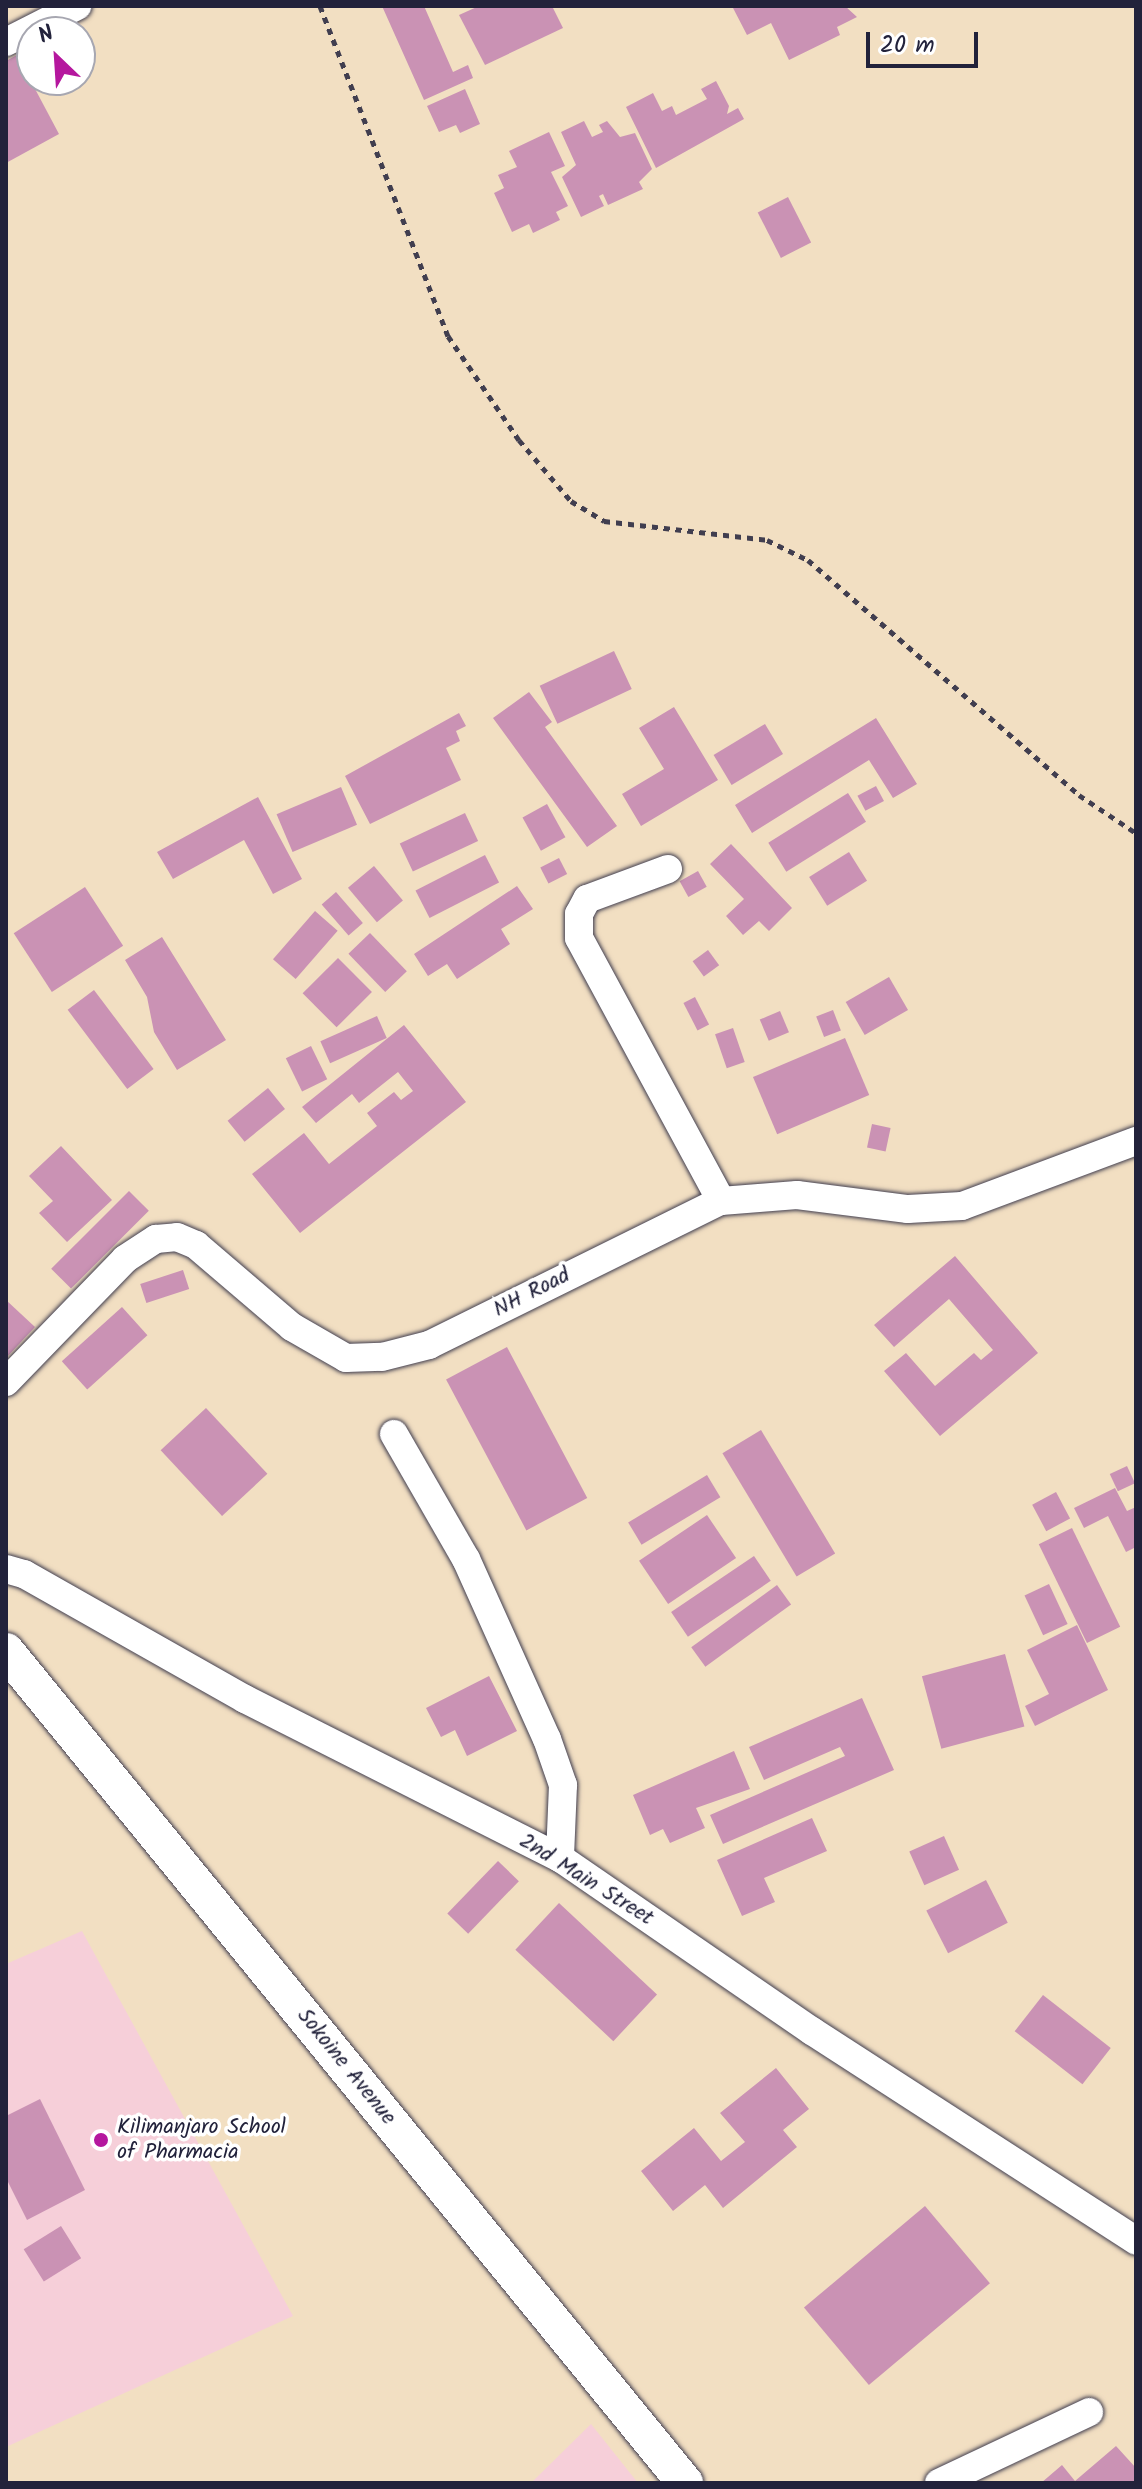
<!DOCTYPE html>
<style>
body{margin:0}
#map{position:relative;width:1142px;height:2489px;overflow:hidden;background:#f2dfc2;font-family:Kalam,sans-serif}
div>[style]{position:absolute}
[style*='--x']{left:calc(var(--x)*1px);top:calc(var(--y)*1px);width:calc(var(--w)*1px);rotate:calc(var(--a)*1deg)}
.built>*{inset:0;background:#f6cfd9}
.building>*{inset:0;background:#ca92b4;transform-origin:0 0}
.path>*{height:5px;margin-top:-2.5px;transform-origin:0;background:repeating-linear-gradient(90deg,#413e4f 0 6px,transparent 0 12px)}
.roads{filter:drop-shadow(0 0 2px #413e4f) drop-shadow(0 0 2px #413e4f)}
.minor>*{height:28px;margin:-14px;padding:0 14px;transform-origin:14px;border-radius:14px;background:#fff}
.tertiary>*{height:36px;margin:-18px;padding:0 18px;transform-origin:18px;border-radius:18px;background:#fff}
.dots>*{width:22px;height:22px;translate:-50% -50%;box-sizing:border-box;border:4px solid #fff;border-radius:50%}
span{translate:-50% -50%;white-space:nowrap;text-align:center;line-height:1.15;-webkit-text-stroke:7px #fff;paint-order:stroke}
.street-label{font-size:22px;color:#22223b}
.poi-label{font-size:22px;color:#22223b}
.left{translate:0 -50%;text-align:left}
.frame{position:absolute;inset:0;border:8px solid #22223b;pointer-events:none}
.north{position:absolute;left:16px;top:16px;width:80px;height:80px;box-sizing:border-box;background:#fff;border:2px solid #a7a7b1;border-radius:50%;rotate:335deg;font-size:22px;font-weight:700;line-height:32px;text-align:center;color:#22223b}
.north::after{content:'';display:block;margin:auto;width:28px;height:36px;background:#b5179e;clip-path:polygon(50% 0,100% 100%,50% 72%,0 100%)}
.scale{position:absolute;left:866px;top:32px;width:112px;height:36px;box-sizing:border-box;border:4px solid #22223b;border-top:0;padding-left:10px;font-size:24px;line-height:28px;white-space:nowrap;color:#22223b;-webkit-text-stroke:6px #fff;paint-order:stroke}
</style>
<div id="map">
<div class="built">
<i style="clip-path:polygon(82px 1931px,293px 2316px,6px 2447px,6px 1964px)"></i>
<i style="clip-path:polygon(591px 2424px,638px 2483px,531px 2483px)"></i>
</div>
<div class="building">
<i style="clip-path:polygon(382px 6px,424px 6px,453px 72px,468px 65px,473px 78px,424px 100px)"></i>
<i style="clip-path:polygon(479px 6px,552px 6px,563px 28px,485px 65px,459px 15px)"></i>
<i style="clip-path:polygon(732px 6px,845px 6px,857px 17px,837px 27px,840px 35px,789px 60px,771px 23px,747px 35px)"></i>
<i style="clip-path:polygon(17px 55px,59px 134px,6px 163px,6px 61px)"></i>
<i style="clip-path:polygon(716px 81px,729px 106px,727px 114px,738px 108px,744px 119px,656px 168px,626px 107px,653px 93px,662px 111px,672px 106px,676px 115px,707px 99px,701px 89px)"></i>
<i style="clip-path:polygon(465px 89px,480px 124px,460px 133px,456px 125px,439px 132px,427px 106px)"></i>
<i style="clip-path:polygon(584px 121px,592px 137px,603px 132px,599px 125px,607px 121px,620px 137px,635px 133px,652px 169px,639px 182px,643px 189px,608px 205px,603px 194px,599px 196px,604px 206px,581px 217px,562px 177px,576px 165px,561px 132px)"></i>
<i style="clip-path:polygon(549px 132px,565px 166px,551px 172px,568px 206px,556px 212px,560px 220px,533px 233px,529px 224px,512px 232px,494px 193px,504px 188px,498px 175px,517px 167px,509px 151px)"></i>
<i style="left:788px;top:197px;width:51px;height:34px;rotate:63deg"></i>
<i style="left:614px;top:651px;width:42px;height:82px;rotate:65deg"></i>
<i style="clip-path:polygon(529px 692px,552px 722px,545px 727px,617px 826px,587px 847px,493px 718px)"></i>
<i style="clip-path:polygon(674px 707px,718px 780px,641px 826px,622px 794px,664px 769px,639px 728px)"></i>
<i style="clip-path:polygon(459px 713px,466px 726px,456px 731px,460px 741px,446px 748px,461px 780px,370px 824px,345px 776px)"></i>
<i style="clip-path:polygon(876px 718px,917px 784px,893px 798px,869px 760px,752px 833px,735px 805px)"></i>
<i style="left:765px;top:724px;width:35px;height:60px;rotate:59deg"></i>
<i style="left:876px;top:786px;width:17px;height:21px;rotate:62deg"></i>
<i style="left:341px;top:787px;width:41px;height:70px;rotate:67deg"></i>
<i style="left:848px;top:793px;width:34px;height:94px;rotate:58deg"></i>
<i style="clip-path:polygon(258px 797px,302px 879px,273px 894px,244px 840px,173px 879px,157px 852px)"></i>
<i style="left:547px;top:804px;width:38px;height:28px;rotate:61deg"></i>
<i style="left:465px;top:813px;width:31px;height:72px;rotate:65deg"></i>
<i style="clip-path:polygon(731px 844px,792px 908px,769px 931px,759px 921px,743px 935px,726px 916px,744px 899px,710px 864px)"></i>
<i style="left:849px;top:852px;width:34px;height:47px;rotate:58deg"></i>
<i style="left:485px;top:855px;width:31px;height:78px;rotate:63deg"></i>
<i style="left:559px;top:858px;width:18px;height:21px;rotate:63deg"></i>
<i style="left:374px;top:866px;width:45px;height:34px;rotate:50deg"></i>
<i style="left:698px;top:871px;width:18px;height:21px;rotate:61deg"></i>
<i style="clip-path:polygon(517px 886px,533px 909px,501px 929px,510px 944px,457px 979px,447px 964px,428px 976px,414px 954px)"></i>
<i style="left:85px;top:887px;width:70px;height:85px;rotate:57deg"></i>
<i style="left:336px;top:892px;width:41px;height:19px;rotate:49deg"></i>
<i style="left:315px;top:911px;width:30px;height:64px;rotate:41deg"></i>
<i style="left:370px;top:933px;width:53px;height:30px;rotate:46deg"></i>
<i style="clip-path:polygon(162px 937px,226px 1040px,177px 1070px,154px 1032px,147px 997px,125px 960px)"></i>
<i style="left:708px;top:950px;width:19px;height:19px;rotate:54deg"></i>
<i style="left:338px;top:958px;width:48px;height:50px;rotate:45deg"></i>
<i style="left:889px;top:977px;width:38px;height:50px;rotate:60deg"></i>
<i style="left:94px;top:990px;width:99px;height:33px;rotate:53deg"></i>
<i style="left:695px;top:997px;width:31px;height:13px;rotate:63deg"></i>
<i style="left:833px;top:1010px;width:22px;height:18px;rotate:69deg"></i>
<i style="left:780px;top:1011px;width:23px;height:22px;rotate:67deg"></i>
<i style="left:377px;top:1016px;width:24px;height:62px;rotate:66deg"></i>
<i style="clip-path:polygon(404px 1025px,466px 1102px,300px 1233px,252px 1174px,304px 1133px,329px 1164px,377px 1126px,367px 1113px,394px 1092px,401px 1100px,413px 1091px,398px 1072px,359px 1103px,352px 1094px,316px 1123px,302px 1107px)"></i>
<i style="left:733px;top:1028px;width:36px;height:19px;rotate:71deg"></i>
<i style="left:845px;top:1038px;width:62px;height:100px;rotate:67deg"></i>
<i style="left:311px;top:1046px;width:37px;height:28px;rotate:64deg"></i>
<i style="left:268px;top:1088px;width:27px;height:52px;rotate:51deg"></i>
<i style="left:872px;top:1124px;width:19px;height:24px;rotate:12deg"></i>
<i style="clip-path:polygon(61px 1146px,112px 1200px,67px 1242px,39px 1213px,53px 1201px,29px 1176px)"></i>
<i style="left:129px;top:1191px;width:28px;height:110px;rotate:45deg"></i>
<i style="clip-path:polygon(955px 1256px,1038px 1353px,940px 1436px,884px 1371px,906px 1353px,935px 1386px,974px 1353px,981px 1360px,993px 1350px,949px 1299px,894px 1347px,874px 1325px)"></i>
<i style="left:183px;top:1270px;width:20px;height:45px;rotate:72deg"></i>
<i style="clip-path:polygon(6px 1300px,35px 1327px,6px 1358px)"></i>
<i style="left:122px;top:1307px;width:38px;height:81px;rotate:48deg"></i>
<i style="left:507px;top:1347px;width:171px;height:69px;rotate:62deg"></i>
<i style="left:206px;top:1408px;width:90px;height:62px;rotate:47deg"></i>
<i style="left:761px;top:1430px;width:144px;height:45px;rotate:59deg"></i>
<i style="left:1127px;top:1466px;width:19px;height:19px;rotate:65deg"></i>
<i style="left:707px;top:1475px;width:26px;height:92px;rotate:59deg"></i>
<i style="clip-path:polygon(1115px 1488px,1127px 1511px,1136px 1507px,1136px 1547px,1126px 1552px,1108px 1516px,1084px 1528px,1074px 1508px)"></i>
<i style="left:1056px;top:1492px;width:30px;height:27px;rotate:62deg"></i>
<i style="left:707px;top:1515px;width:52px;height:82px;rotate:56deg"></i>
<i style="left:1072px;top:1528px;width:110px;height:37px;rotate:64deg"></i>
<i style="left:754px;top:1556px;width:30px;height:100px;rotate:56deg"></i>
<i style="left:1049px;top:1584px;width:44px;height:27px;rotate:65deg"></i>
<i style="left:777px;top:1585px;width:24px;height:106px;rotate:54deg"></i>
<i style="clip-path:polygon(1077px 1625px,1108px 1690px,1035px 1726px,1025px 1706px,1049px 1694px,1027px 1650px)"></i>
<i style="left:1005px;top:1654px;width:75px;height:86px;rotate:75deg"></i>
<i style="clip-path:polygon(489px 1676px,517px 1731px,467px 1756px,455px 1730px,441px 1737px,426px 1708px)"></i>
<i style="clip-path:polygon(862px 1698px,894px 1770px,723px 1844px,710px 1815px,845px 1756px,840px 1747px,764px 1780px,749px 1747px)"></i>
<i style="clip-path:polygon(734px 1751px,750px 1789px,696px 1808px,705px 1828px,670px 1843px,663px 1829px,650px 1835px,633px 1795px)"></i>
<i style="clip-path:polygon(812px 1818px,827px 1851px,764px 1878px,775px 1902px,742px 1916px,717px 1860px)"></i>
<i style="left:944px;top:1836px;width:37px;height:38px;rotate:66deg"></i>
<i style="left:498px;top:1861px;width:29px;height:73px;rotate:44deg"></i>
<i style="left:986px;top:1880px;width:48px;height:67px;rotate:63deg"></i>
<i style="left:559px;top:1903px;width:134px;height:64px;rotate:43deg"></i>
<i style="left:1043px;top:1995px;width:86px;height:46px;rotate:38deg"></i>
<i style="clip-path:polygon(776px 2068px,809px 2109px,783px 2130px,797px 2147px,723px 2208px,705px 2185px,673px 2211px,641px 2171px,694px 2128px,721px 2161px,745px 2142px,720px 2113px)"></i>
<i style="clip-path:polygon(40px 2099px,85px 2190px,27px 2220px,6px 2178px,6px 2116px)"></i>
<i style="left:925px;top:2206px;width:101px;height:158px;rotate:50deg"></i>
<i style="left:61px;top:2226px;width:38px;height:44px;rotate:58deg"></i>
<i style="clip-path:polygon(1116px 2446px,1136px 2468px,1136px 2483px,1041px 2483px,1062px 2465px,1075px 2481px)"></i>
</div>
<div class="path">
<i style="--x:320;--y:6;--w:354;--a:68.8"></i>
<i style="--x:448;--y:336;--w:126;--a:55.7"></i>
<i style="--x:519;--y:440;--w:80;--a:49.6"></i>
<i style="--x:571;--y:501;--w:39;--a:31"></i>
<i style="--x:604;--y:521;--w:164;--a:6.6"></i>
<i style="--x:767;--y:540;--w:46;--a:26"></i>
<i style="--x:808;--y:560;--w:359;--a:40.9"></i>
<i style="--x:1079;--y:795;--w:69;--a:33.7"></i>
</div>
<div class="roads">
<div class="minor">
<i style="--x:6;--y:42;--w:80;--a:-26.9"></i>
<i style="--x:668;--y:869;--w:86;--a:159.7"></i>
<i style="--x:587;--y:899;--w:17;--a:118"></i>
<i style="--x:579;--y:914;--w:24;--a:90"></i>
<i style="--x:579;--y:938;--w:299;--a:61.6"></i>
<i style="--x:6;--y:1382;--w:171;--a:-45.9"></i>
<i style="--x:125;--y:1259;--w:37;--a:-33"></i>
<i style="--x:156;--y:1239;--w:21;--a:-5"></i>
<i style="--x:177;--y:1237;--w:21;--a:23"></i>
<i style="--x:196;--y:1245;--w:126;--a:40.5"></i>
<i style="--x:292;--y:1327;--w:62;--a:29.9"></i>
<i style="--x:346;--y:1358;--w:36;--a:-2"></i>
<i style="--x:382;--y:1357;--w:49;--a:-14.3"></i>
<i style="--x:429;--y:1345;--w:326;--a:-26.3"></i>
<i style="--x:721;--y:1201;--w:76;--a:-4.5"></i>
<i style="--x:797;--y:1195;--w:112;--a:7.2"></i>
<i style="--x:908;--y:1209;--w:54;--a:-3.2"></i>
<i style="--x:962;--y:1206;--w:186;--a:-20.5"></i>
<i style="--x:394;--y:1434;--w:144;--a:60.1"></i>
<i style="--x:466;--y:1559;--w:197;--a:65.8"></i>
<i style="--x:547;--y:1739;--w:49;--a:70.8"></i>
<i style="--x:563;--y:1785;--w:73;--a:92.4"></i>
<i style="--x:6;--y:1569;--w:19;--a:16"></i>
<i style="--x:24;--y:1574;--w:254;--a:29.5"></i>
<i style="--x:245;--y:1699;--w:353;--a:26.8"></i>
<i style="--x:560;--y:1858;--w:306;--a:34.5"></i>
<i style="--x:812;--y:2031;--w:386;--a:32.9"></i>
<i style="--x:939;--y:2483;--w:166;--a:-25.3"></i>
</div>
<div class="tertiary">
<i style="--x:6;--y:1651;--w:1074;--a:50.78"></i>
</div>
</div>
<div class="dots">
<i style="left:101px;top:2140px;background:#b5179e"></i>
</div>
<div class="street-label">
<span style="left:532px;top:1293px;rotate:-27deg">NH Road</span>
<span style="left:586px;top:1880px;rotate:32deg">2nd Main Street</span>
<span style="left:346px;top:2067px;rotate:51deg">Sokoine Avenue</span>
</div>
<div class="poi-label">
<span class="left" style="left:117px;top:2140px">Kilimanjaro School<br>of Pharmacia</span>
</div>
<div class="frame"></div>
<div class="north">N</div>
<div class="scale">20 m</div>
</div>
